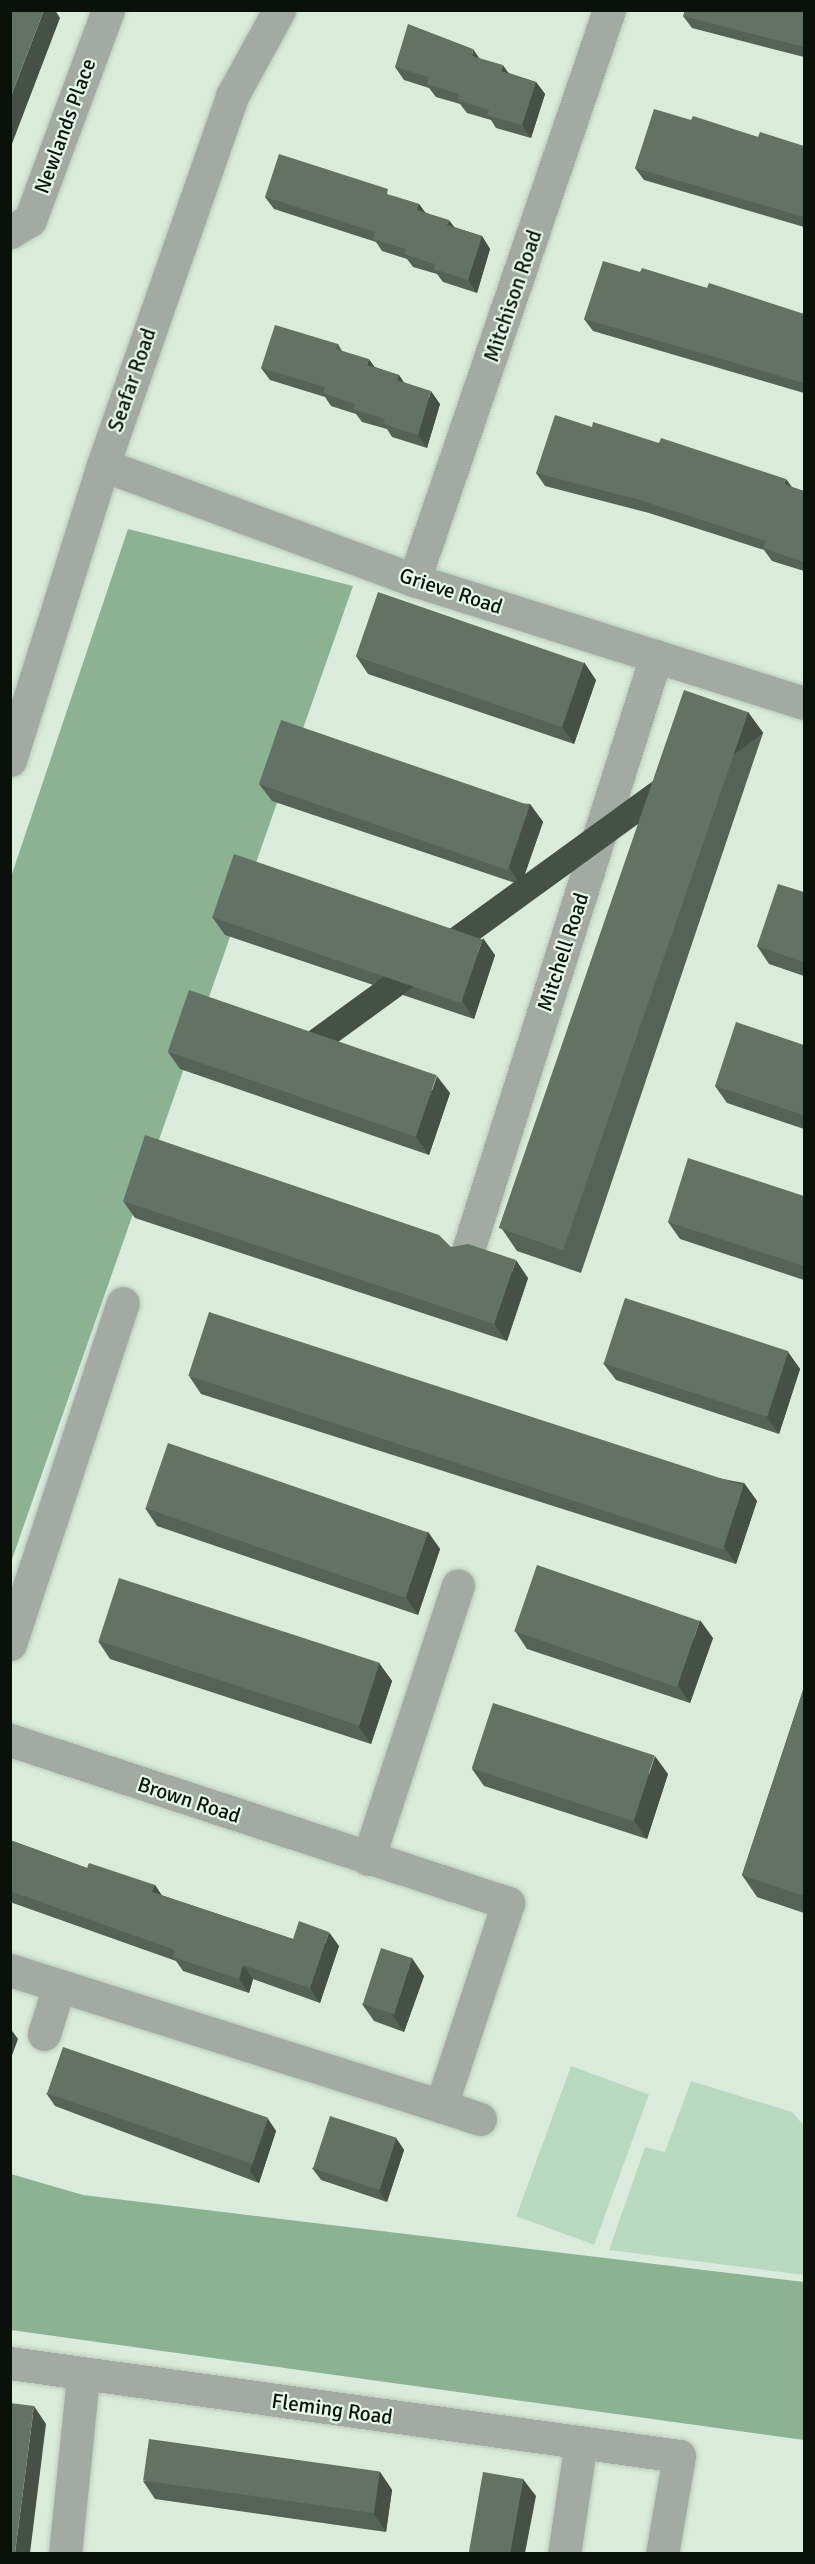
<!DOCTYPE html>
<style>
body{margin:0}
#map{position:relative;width:815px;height:2564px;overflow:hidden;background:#d9ecdc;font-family:Signika,sans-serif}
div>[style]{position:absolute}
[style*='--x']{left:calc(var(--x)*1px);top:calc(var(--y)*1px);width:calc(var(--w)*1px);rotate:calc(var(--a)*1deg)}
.green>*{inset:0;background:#b9d9be;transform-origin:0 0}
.forest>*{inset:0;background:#8cb292}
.roads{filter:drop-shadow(0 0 2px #b8c9bb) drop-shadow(0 0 2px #b8c9bb)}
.minor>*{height:33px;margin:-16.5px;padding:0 16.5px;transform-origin:16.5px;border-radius:16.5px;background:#a2aaa3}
.tertiary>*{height:33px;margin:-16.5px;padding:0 16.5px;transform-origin:16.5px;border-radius:16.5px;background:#a2aaa3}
.wall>*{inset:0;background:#546357}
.shaded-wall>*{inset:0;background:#455047;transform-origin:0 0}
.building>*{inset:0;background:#627365;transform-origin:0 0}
span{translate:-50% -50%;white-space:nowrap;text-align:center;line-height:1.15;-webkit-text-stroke:4.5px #e6f9e9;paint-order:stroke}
.street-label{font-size:21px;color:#0a110b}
.frame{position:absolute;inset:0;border:12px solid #0a110b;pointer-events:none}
</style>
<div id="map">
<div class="green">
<i style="left:571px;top:2066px;width:83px;height:160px;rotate:20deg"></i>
<i style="clip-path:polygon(691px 2081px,792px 2112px,804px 2126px,804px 2275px,609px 2250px,645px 2147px,665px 2152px)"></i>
</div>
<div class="forest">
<i style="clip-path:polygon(128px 529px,353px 586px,11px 1562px,11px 877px)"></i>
<i style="clip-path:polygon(11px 2174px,83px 2195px,804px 2282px,804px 2440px,11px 2330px)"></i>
</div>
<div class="roads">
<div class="minor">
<i style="--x:10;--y:232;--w:23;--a:-31"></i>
<i style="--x:30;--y:220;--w:224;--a:-69.6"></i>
<i style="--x:103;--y:465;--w:332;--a:20.3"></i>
<i style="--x:414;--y:580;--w:409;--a:17.5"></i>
<i style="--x:414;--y:580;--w:602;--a:-71.11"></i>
<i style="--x:469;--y:1247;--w:620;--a:-72.44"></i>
<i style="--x:10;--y:1644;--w:359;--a:-71.7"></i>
<i style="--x:10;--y:1740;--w:524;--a:18.12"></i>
<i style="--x:508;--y:1903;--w:214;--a:108.3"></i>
<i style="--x:441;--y:2106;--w:452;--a:-162.5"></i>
<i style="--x:368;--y:1859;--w:288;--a:-71.8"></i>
<i style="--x:44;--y:2034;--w:50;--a:-72.6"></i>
<i style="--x:441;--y:2106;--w:41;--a:18.4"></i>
<i style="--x:10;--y:2363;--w:675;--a:7.91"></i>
<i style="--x:679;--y:2456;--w:99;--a:99.8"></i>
<i style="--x:65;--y:2554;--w:179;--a:-84.2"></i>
<i style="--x:564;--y:2554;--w:113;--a:-81.4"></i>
</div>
<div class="tertiary">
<i style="--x:10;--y:760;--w:309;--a:-72.5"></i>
<i style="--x:103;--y:465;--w:391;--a:-70.7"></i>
<i style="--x:232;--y:96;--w:98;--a:-61.3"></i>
</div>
</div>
<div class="wall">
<i style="clip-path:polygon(804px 10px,804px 57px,692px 28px,683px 16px)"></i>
<i style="clip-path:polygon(479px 58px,509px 73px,536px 82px,545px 94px,531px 138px,496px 128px,491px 120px,467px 113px,460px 104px,436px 97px,429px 88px,404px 80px,395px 67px)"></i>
<i style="clip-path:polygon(691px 120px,758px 137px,804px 146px,804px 227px,644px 180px,635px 168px)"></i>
<i style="clip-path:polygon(393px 196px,419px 204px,425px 212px,454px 227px,482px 236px,490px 249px,477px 293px,443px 282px,437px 274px,413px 267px,407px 259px,382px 251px,376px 242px,274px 209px,265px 197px)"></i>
<i style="clip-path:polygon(640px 272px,707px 288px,804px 314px,804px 393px,593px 331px,584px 319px)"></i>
<i style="clip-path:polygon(338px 344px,342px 351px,375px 367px,399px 375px,404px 383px,440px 404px,427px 448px,392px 437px,387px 429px,362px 422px,356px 414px,331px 406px,325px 397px,270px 380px,261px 368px)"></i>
<i style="clip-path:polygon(592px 427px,804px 491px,804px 571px,772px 561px,764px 550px,649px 513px,545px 486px,536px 473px)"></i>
<i style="clip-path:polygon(356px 656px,596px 680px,574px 744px,368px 674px)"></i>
<i style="clip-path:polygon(748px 712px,763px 733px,581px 1273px,517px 1251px,502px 1229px)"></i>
<i style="clip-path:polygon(259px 784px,530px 804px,543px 822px,521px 885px,272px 801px)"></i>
<i style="clip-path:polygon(804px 892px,804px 976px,769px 964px,757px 946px)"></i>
<i style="clip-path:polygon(212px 917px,495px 955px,474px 1019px,225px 935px)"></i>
<i style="clip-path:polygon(804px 1045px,804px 1129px,727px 1103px,715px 1086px)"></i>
<i style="clip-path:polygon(168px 1052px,450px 1093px,429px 1155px,180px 1069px)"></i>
<i style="clip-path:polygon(804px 1196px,804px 1280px,680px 1239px,668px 1222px)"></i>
<i style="clip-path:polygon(123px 1201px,451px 1247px,528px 1278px,507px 1341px,135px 1218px)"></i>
<i style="clip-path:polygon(788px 1352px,800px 1369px,779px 1434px,616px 1380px,603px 1363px)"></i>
<i style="clip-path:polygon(189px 1376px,744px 1483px,757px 1501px,736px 1564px,201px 1394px)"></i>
<i style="clip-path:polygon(145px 1508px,428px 1532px,440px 1549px,418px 1615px,157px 1526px)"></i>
<i style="clip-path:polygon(515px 1631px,713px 1638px,690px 1703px,527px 1649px)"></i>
<i style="clip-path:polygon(98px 1641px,379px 1663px,392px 1681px,371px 1744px,110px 1659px)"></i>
<i style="clip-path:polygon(804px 1687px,804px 1913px,757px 1897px,742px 1875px)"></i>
<i style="clip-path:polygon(472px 1769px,668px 1774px,647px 1839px,484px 1786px)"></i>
<i style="clip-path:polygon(10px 1840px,87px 1868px,155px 1885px,161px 1895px,293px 1939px,339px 1946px,320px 2003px,253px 1979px,249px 1993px,183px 1971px,176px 1961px,10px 1902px)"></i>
<i style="clip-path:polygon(424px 1976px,404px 2032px,374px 2021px,362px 2004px)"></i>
<i style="clip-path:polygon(46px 2093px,268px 2119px,276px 2131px,259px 2183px,55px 2106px)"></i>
<i style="clip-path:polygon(396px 2138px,404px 2150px,387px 2202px,321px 2180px,312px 2168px)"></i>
<i style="clip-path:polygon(380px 2472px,392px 2490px,386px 2532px,155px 2499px,143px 2481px)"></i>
</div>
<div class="shaded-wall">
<i style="clip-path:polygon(44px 10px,55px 10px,60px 18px,10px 149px,10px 99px)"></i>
<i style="clip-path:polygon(473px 49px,482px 62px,472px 56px)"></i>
<i style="clip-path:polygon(503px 65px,512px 78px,501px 71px)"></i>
<i style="clip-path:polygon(536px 82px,545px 94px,531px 138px,522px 125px)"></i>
<i style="clip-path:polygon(419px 204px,428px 217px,417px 210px)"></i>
<i style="clip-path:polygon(449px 220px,458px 232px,447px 225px)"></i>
<i style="clip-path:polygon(482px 236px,490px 249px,477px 293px,468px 280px)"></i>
<i style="clip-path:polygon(369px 359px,378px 372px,367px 365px)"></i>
<i style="clip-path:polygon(399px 375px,407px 387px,397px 380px)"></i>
<i style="clip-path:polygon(431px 391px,440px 404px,427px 448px,418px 435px)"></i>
<i style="clip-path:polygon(786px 479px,795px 491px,784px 484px)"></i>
<i style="clip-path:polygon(584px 662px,596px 680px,574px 744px,562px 727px)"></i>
<i style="left:748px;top:712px;width:26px;height:569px;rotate:54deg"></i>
<i style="clip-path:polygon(530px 804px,543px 822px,521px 885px,509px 867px)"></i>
<i style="clip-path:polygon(483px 938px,495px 955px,474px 1019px,462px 1001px)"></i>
<i style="clip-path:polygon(437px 1076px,450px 1093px,429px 1155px,416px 1137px)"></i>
<i style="clip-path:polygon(516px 1260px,528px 1278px,507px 1341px,494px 1324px)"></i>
<i style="clip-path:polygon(788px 1352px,800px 1369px,779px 1434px,766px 1416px)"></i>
<i style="clip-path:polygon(744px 1483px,757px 1501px,736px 1564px,724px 1546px)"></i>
<i style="clip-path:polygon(428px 1532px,440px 1549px,418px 1615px,406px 1597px)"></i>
<i style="clip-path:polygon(700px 1620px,713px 1638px,690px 1703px,678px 1685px)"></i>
<i style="clip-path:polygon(379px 1663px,392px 1681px,371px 1744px,359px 1727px)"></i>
<i style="clip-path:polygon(655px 1756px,668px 1774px,647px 1839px,634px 1821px)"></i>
<i style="clip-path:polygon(155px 1885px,165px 1900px,152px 1892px)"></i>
<i style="clip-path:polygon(329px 1932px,339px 1946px,320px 2003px,310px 1988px)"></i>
<i style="clip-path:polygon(412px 1958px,424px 1976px,404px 2032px,392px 2014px)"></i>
<i style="clip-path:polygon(243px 1965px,253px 1979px,249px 1993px,239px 1979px)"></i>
<i style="clip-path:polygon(10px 2028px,18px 2039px,10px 2061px)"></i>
<i style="clip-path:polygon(268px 2119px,276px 2131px,259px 2183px,250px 2171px)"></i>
<i style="clip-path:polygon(396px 2138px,404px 2150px,387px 2202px,378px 2190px)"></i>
<i style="clip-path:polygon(34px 2406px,46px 2424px,30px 2553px,15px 2553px)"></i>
<i style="clip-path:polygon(380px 2472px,392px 2490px,386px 2532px,374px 2514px)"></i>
<i style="clip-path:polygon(523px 2479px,536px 2496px,525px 2553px,509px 2553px)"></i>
</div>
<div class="building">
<i style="clip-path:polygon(10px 10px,44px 10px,10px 99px)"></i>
<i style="clip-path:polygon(685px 10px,804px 10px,804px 47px,683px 16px)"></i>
<i style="clip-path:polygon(408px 24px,473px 49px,472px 56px,503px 65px,501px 71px,536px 82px,522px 125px,487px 115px,489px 110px,458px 100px,459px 94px,427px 84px,429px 77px,395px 67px)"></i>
<i style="clip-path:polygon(654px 109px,691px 120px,693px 116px,758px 137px,760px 132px,804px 146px,804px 217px,635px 168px)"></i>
<i style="clip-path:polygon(279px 154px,388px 189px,387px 194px,419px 204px,417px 210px,449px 220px,447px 225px,482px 236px,468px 280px,434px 269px,435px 264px,404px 254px,406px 249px,373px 239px,375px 232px,265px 197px)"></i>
<i style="clip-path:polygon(603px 261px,640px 272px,642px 268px,707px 288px,709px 283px,804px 314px,804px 383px,584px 319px)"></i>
<i style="clip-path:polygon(275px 325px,338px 344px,336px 349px,369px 359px,367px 365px,399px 375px,397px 380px,431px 391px,418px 435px,383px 424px,385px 419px,353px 409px,355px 404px,323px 393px,325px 387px,261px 368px)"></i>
<i style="clip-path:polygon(555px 415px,592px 427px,593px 422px,659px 443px,661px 438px,786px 479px,784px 484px,804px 491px,804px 562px,763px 548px,766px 541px,640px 500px,536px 473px)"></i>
<i style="left:378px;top:592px;width:218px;height:68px;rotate:19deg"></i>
<i style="left:684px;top:690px;width:68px;height:569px;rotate:19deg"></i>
<i style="left:281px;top:720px;width:263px;height:68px;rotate:19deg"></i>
<i style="left:234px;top:854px;width:263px;height:67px;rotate:19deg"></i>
<i style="clip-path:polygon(778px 884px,804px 892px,804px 962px,757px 946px)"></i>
<i style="left:189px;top:990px;width:262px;height:65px;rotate:19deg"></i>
<i style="clip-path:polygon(736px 1022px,804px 1045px,804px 1115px,715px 1086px)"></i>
<i style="clip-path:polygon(145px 1135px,439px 1235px,451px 1247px,468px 1244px,516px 1260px,494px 1324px,123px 1201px)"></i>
<i style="clip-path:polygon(688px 1158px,804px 1196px,804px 1266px,668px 1222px)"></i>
<i style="left:625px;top:1298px;width:172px;height:69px;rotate:18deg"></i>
<i style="left:209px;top:1312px;width:562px;height:67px;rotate:18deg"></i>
<i style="left:168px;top:1443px;width:275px;height:69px;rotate:19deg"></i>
<i style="left:537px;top:1565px;width:172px;height:70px;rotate:19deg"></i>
<i style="left:119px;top:1578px;width:274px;height:66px;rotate:18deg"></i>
<i style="clip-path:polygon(804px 1687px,804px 1896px,742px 1875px)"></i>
<i style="left:493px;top:1703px;width:170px;height:69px;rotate:18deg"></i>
<i style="clip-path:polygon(10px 1840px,87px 1868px,89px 1863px,155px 1885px,152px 1892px,293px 1939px,299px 1921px,329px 1932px,310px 1988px,243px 1965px,239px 1979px,173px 1957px,175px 1950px,10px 1891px)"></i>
<i style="left:381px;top:1948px;width:33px;height:59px;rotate:18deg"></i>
<i style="left:63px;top:2047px;width:217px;height:49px;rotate:19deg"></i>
<i style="left:330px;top:2116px;width:70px;height:55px;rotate:18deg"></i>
<i style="clip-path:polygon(10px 2403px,34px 2406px,15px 2553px,10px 2553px)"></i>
<i style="left:149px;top:2439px;width:233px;height:42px;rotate:8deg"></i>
<i style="left:483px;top:2472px;width:41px;height:82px;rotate:10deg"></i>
</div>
<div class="street-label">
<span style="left:65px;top:126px;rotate:-70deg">Newlands Place</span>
<span style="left:513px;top:296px;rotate:-71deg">Mitchison Road</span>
<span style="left:132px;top:380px;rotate:-71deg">Seafar Road</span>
<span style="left:451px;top:591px;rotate:18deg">Grieve Road</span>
<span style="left:563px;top:952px;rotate:-72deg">Mitchell Road</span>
<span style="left:189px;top:1800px;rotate:18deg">Brown Road</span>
<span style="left:332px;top:2409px;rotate:8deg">Fleming Road</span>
</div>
<div class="frame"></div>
</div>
